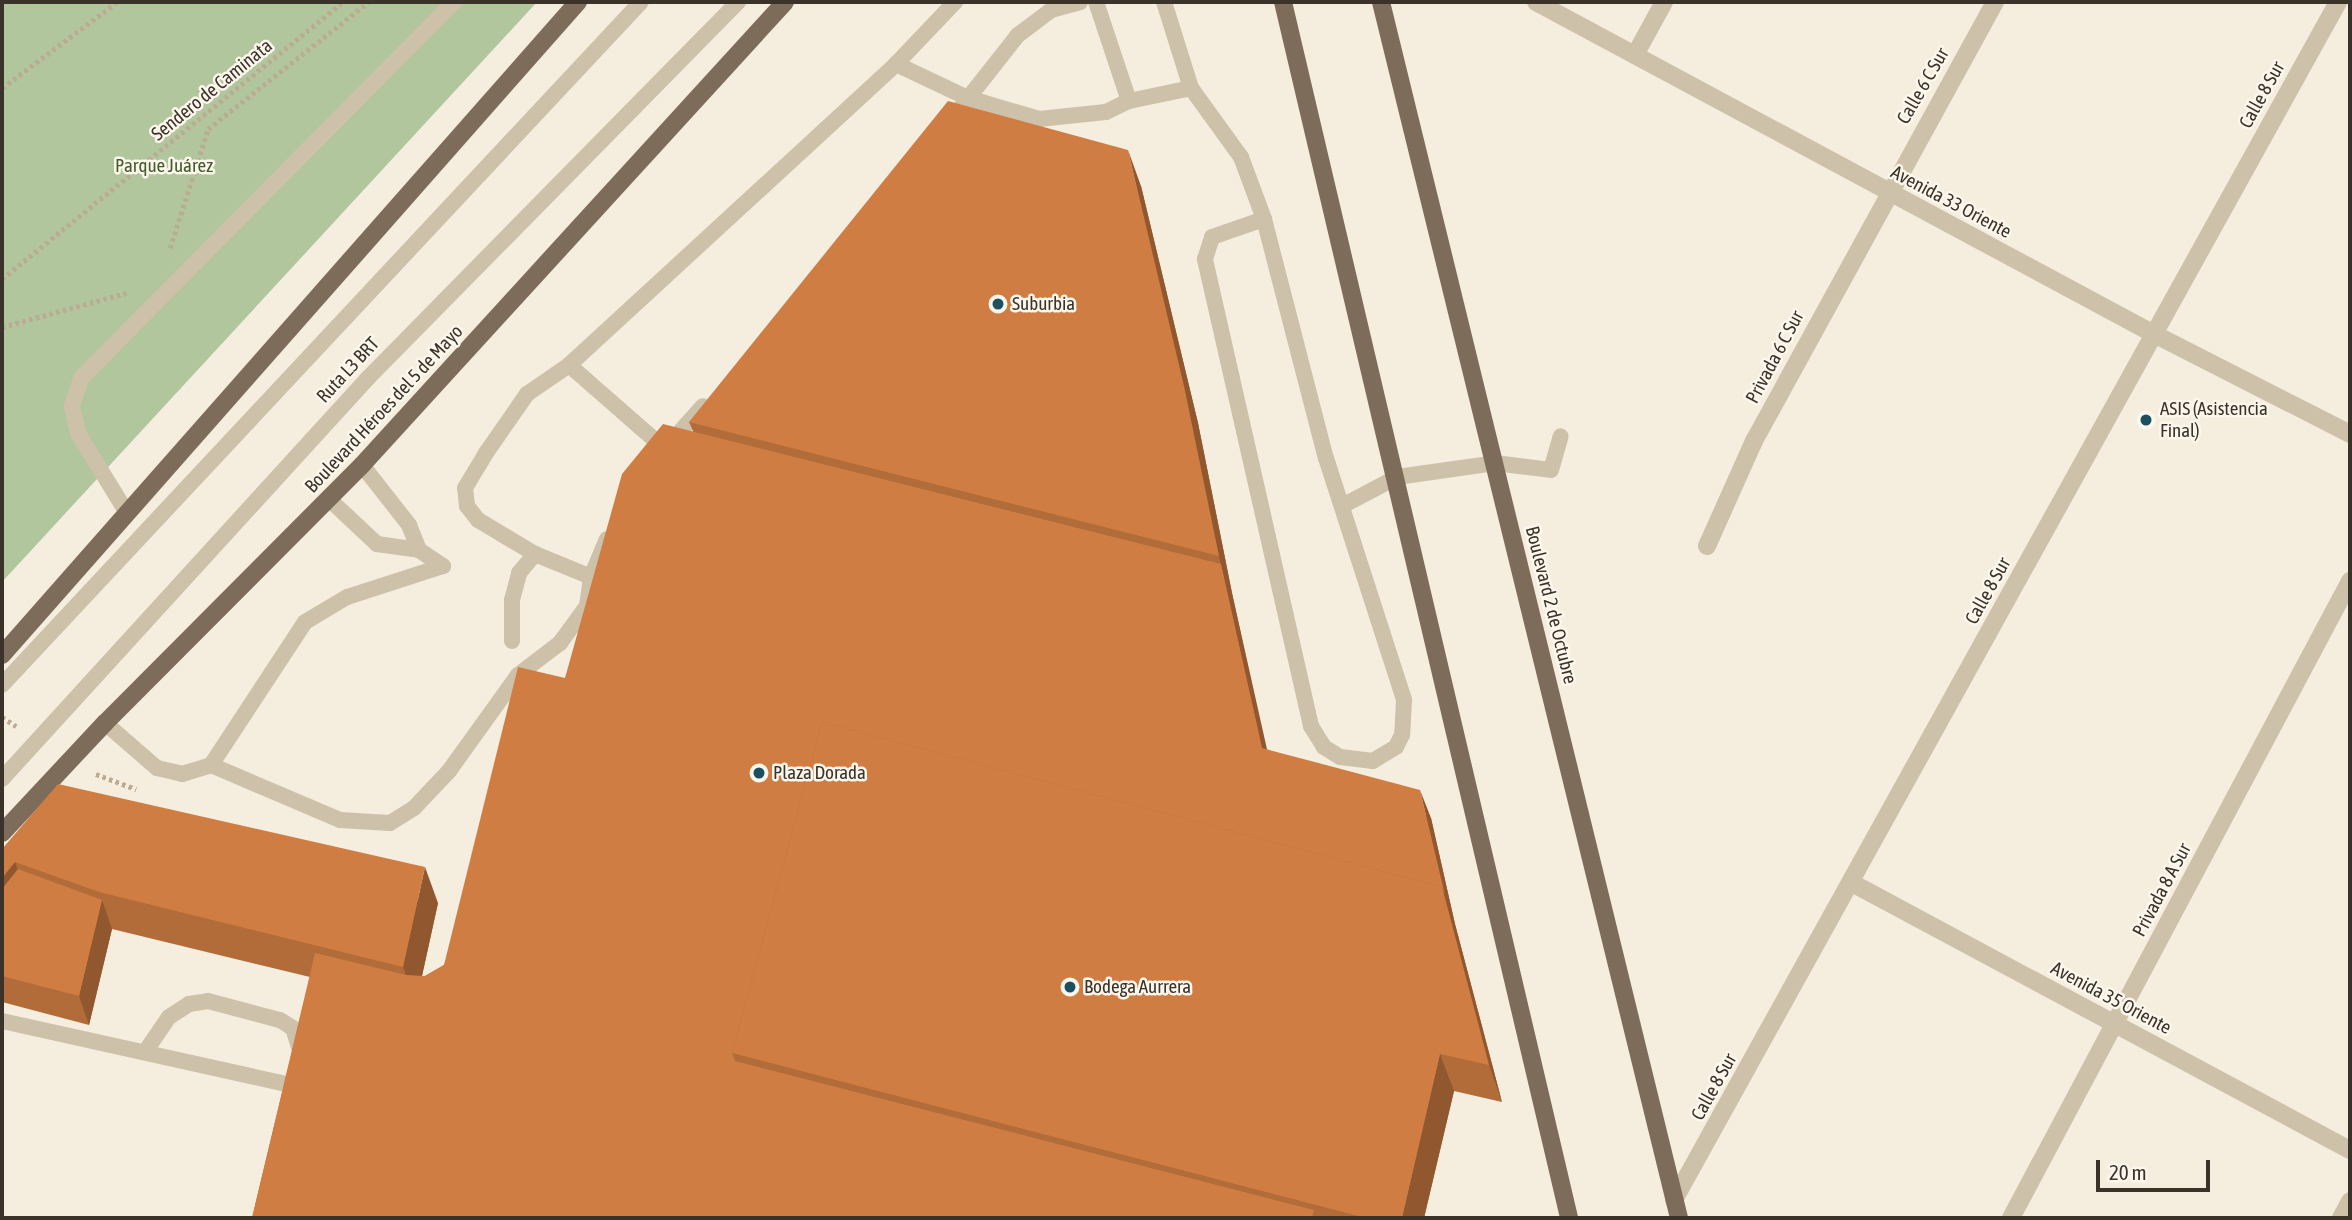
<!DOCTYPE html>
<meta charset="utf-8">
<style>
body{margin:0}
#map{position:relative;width:2352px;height:1220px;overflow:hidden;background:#f5eedf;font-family:"Asap Condensed",sans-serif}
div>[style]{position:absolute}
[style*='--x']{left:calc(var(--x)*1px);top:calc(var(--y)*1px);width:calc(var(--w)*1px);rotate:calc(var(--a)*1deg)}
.green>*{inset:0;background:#b1c69d}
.path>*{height:4.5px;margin-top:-2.25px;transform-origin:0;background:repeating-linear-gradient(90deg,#bbab93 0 3.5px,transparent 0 7px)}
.service>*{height:16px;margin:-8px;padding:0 8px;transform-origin:8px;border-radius:8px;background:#cec1a9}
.minor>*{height:18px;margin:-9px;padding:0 9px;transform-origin:9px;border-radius:9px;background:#cec1a9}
.primary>*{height:18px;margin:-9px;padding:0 9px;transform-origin:9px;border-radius:9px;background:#7e6c5a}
.wall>*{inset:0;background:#b26c3a}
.shaded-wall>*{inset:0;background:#91582f}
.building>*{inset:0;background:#cf7d43}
.dots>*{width:19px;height:19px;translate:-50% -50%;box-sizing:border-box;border:4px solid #fcf7ec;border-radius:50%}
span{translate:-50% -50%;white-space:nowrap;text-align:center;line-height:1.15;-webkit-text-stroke:5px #fcf7ec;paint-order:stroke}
.street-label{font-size:19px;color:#3b322a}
.park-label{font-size:19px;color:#425c2b}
.poi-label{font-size:19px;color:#3b322a}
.left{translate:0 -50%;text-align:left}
.frame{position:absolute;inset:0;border:4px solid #3b322a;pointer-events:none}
.scale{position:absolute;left:2096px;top:1160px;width:114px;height:32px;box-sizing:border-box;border:4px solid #3b322a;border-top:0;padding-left:9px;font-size:21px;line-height:24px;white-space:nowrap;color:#3b322a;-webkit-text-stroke:5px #fcf7ec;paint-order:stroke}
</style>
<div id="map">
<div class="green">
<i style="clip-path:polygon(2px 2px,537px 2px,2px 582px)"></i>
</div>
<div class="path">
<i style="--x:2;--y:88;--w:144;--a:-36.8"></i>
<i style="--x:170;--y:248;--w:125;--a:-72.3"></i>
<i style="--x:208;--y:129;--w:204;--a:-38.4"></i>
<i style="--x:2;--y:279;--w:439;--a:-39.1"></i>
<i style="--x:2;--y:327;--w:129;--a:-15.3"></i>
<i style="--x:2;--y:717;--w:17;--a:33"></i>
<i style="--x:96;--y:774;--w:43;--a:20.6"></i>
</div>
<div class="service">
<i style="--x:896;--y:64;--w:80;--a:25.3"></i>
<i style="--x:968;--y:98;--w:74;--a:16.5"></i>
<i style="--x:1039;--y:119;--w:67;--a:-6"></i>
<i style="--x:1106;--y:112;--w:25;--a:-26"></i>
<i style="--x:1129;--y:101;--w:104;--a:-108.4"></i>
<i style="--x:1191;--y:88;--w:85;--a:54.1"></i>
<i style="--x:1241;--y:157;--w:66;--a:69.6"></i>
<i style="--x:1264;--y:219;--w:247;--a:75.5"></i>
<i style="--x:1326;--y:458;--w:254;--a:72.1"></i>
<i style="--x:1404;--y:700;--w:35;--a:93"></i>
<i style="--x:1402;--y:735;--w:13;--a:117"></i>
<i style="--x:1396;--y:747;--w:27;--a:149"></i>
<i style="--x:1373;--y:761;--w:33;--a:-173"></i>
<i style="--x:1340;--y:757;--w:19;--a:-148"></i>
<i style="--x:1324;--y:747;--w:25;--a:-122"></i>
<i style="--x:1311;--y:726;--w:479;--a:-102.8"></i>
<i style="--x:1205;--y:259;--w:23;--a:-72"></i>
<i style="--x:1212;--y:237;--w:55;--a:-19.1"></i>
<i style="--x:1129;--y:101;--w:63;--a:-11.8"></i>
<i style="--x:1191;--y:88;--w:90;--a:-107.4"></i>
<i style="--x:951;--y:120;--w:108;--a:-51.8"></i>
<i style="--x:1018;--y:35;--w:41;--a:-37.1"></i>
<i style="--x:1051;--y:10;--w:30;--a:-15"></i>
<i style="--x:569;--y:365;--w:128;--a:41.2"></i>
<i style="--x:668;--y:445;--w:52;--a:-48.1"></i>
<i style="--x:362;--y:465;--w:76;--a:51.9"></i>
<i style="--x:409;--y:525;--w:27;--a:68"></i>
<i style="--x:329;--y:499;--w:66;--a:43.2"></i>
<i style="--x:377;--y:544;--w:42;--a:8.1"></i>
<i style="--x:419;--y:550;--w:29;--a:34"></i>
<i style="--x:1342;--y:506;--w:62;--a:-27.8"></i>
<i style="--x:1397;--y:477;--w:99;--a:-8.1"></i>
<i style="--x:1495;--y:463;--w:56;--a:7.1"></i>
<i style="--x:1551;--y:470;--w:35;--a:-74"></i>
<i style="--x:127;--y:513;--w:94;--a:-121.5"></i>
<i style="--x:78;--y:433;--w:28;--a:-103"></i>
<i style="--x:72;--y:406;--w:29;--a:-72"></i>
<i style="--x:81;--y:378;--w:530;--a:-45.23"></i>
<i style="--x:535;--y:554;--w:61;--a:22.3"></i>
<i style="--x:443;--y:566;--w:101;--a:162.1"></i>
<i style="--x:347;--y:597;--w:49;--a:149.2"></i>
<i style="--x:305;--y:622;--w:171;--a:123.3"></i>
<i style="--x:211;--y:765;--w:140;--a:23.1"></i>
<i style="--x:340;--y:820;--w:50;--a:3.4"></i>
<i style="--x:390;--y:823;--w:28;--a:-32"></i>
<i style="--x:414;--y:808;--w:51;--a:-46.6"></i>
<i style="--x:449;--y:771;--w:118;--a:-54.3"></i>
<i style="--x:518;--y:675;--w:53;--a:-37.3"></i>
<i style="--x:560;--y:643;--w:46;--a:-53.9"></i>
<i style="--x:587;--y:606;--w:29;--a:-82"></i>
<i style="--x:591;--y:577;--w:41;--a:-67.2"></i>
<i style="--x:512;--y:641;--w:41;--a:-90"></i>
<i style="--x:512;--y:600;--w:28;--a:-75"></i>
<i style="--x:519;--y:573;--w:25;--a:-50"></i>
<i style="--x:535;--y:554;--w:66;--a:-149.2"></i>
<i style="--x:478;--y:520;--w:18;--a:-128"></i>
<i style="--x:467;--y:506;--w:18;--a:-96"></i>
<i style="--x:465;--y:488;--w:41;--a:-59"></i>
<i style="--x:486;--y:453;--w:72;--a:-55.2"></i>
<i style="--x:527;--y:394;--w:51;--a:-34.6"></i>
<i style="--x:569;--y:365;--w:444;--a:-42.6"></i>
<i style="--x:896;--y:64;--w:86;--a:-46.4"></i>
<i style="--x:2;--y:685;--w:935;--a:-46.91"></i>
<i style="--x:105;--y:723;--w:69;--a:40.9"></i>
<i style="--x:157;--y:768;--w:26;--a:13"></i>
<i style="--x:182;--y:774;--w:30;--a:-17"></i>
<i style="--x:2;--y:779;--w:543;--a:-47.61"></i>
<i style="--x:368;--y:378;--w:528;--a:-45.46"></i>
<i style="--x:2;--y:1021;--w:300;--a:12.5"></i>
<i style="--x:145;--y:1052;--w:42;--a:-55.6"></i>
<i style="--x:169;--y:1017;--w:24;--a:-33"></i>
<i style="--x:189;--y:1004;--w:19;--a:-9"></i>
<i style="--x:208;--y:1001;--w:74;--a:14.8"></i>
<i style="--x:280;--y:1020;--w:15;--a:32"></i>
<i style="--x:293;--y:1028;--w:24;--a:73"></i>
</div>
<div class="minor">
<i style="--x:1536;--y:2;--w:702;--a:28.25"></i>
<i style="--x:2154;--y:334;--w:220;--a:27"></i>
<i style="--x:1635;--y:55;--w:60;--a:-61.3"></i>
<i style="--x:1707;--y:546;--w:115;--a:-65.9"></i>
<i style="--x:1754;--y:441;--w:501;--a:-61.23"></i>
<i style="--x:1852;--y:883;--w:565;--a:28.2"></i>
<i style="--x:1674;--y:1200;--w:1370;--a:-61"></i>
<i style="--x:2011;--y:1218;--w:722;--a:-61.98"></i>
<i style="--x:2341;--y:1218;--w:19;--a:-62"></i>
</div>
<div class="primary">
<i style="--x:1283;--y:2;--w:1249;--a:76.76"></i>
<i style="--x:1381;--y:2;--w:1252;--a:76.23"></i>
<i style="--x:2;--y:655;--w:871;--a:-48.59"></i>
<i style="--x:2;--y:833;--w:151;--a:-46.9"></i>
<i style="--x:105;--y:723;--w:364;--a:-45.1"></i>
<i style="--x:362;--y:465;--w:627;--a:-47.58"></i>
</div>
<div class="wall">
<i style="clip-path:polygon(1141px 186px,1198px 423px,1232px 593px,1266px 749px,1431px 818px,1455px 924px,1502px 1102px,1454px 1091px,1424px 1218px,252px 1218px,310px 977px,112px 929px,89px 1025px,2px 1002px,2px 849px,438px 903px,422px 976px,425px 976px,444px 965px,565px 678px,693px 431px,689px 422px)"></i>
</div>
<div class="shaded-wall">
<i style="clip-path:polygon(1128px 150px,1141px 186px,1198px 423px,1232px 593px,1273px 776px,1262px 748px)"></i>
<i style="clip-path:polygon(1420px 790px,1431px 818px,1455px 924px,1502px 1102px,1489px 1065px,1442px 887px)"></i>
<i style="clip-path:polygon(15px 862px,28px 898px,2px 930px,2px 878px)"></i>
<i style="clip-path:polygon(425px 867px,438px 903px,416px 1003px,403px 967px)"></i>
<i style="clip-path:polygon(102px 900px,112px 929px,89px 1025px,79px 996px)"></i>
<i style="clip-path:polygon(1440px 1054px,1454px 1091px,1424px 1218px,1402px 1218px)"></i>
</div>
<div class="building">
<i style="clip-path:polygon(948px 101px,1128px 150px,1184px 386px,1219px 556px,689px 422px)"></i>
<i style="clip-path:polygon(663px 424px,1221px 564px,1262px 748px,1420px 790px,1445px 895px,1442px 887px,822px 722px,732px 1053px,735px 1061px,1314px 1210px,1312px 1218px,252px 1218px,315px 953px,406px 975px,425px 976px,444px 965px,518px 667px,565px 678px,622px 474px)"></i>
<i style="clip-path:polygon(822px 722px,1442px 887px,1489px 1065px,1440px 1054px,1402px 1218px,1366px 1218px,732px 1053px)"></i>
<i style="clip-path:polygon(58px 784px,425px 867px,403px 967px,99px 892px,15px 862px,2px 878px,2px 849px)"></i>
<i style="clip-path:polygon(18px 869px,102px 900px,79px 996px,2px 976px,2px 889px)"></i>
</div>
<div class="dots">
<i style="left:998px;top:304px;background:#1b5061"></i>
<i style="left:2146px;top:420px;background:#1b5061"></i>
<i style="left:759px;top:773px;background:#1b5061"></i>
<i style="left:1070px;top:987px;background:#1b5061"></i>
</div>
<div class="street-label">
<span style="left:1923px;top:86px;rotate:-60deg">Calle 6 C Sur</span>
<span style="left:212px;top:90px;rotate:-39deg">Sendero de Caminata</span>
<span style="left:2262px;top:95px;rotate:-61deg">Calle 8 Sur</span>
<span style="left:1951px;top:202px;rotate:28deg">Avenida 33 Oriente</span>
<span style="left:1775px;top:357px;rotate:-62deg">Privada 6 C Sur</span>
<span style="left:348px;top:370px;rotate:-47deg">Ruta L3 BRT</span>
<span style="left:384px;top:409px;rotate:-47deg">Boulevard Héroes del 5 de Mayo</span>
<span style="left:1988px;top:591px;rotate:-61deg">Calle 8 Sur</span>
<span style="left:1551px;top:605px;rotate:76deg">Boulevard 2 de Octubre</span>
<span style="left:2162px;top:890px;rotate:-62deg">Privada 8 A Sur</span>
<span style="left:2111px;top:998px;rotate:28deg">Avenida 35 Oriente</span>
<span style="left:1714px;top:1087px;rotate:-61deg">Calle 8 Sur</span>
</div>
<div class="park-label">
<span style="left:164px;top:166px">Parque Juárez</span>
</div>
<div class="poi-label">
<span class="left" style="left:1012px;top:304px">Suburbia</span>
<span class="left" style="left:2160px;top:420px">ASIS (Asistencia<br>Final)</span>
<span class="left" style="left:773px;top:773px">Plaza Dorada</span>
<span class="left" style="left:1084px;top:987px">Bodega Aurrera</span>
</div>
<div class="frame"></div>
<div class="scale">20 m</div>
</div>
